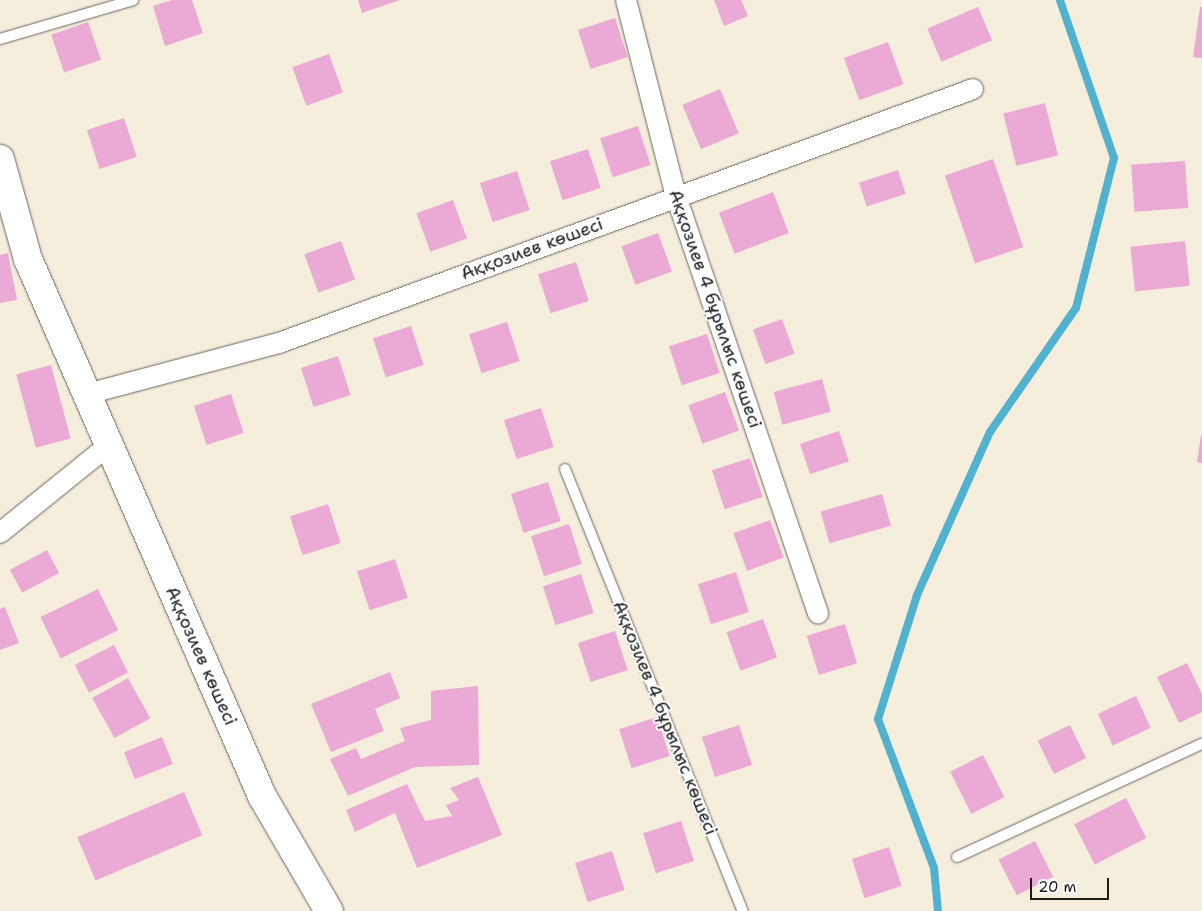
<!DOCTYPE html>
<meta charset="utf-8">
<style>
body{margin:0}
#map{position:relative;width:1202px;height:911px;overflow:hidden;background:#f6eedc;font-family:"Shantell Sans",sans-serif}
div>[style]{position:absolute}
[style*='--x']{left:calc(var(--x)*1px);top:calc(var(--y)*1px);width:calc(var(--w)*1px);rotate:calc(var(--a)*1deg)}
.stream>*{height:8px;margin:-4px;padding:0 4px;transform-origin:4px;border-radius:4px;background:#51b2d0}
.building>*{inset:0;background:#eba9d5;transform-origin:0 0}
.roads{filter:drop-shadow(0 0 1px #68665f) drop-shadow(0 0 1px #68665f)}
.lane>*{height:10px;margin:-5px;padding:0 5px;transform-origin:5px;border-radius:5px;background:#fff}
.street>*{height:20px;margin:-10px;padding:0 10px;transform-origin:10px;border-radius:10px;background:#fff}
.secondary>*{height:28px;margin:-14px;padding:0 14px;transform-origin:14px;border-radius:14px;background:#fff}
span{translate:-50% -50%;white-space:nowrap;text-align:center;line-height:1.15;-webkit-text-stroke:4px #fff;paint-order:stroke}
.street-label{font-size:18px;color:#1c1c1c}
.scale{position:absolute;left:1030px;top:878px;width:79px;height:22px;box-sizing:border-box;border:2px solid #1c1c1c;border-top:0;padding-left:6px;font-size:15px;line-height:18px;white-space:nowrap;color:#1c1c1c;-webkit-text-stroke:4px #fff;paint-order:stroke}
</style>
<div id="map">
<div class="stream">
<i style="--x:938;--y:911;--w:43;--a:-95.3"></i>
<i style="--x:934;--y:868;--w:159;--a:-110.6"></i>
<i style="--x:878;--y:719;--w:130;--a:-72.5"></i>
<i style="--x:917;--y:595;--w:179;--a:-65.9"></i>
<i style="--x:990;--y:432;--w:151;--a:-55.3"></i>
<i style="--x:1076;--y:308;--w:155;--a:-75.8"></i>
<i style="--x:1114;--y:158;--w:167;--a:-108.9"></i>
</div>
<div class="building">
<i style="clip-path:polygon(172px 0,192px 0,203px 33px,165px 46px,153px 6px)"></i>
<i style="clip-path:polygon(358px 0,400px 0,362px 13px)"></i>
<i style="clip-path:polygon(714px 0,741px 0,748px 16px,724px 26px)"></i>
<i style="left:978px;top:7px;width:36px;height:55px;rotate:67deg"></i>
<i style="clip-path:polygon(1200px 7px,1202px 7px,1202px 58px,1193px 57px)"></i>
<i style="left:615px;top:18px;width:41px;height:39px;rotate:72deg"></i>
<i style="left:88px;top:22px;width:40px;height:39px;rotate:71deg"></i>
<i style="left:888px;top:42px;width:45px;height:47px;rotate:70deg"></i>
<i style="left:329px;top:54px;width:41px;height:39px;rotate:70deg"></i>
<i style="left:720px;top:89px;width:48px;height:41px;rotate:67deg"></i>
<i style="left:1045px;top:103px;width:54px;height:43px;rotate:76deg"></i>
<i style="left:124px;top:118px;width:41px;height:39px;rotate:72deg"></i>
<i style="left:638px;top:126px;width:41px;height:40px;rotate:72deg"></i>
<i style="left:588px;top:149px;width:41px;height:40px;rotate:72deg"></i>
<i style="left:993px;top:159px;width:93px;height:51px;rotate:71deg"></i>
<i style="left:1185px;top:161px;width:47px;height:54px;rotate:86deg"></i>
<i style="left:898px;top:170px;width:25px;height:41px;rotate:72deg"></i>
<i style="left:517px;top:171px;width:41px;height:39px;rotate:72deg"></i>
<i style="left:773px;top:192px;width:44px;height:58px;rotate:69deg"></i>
<i style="left:453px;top:200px;width:41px;height:39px;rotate:70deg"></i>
<i style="left:658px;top:233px;width:41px;height:39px;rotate:70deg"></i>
<i style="left:341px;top:241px;width:41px;height:39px;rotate:70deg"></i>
<i style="left:1185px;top:241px;width:45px;height:55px;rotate:84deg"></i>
<i style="clip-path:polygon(8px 253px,17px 300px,0 303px,0 255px)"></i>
<i style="left:576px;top:262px;width:41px;height:40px;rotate:72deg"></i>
<i style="left:782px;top:319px;width:37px;height:31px;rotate:70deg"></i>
<i style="left:507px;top:322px;width:41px;height:40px;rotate:72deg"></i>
<i style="left:411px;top:326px;width:41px;height:40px;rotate:72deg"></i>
<i style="left:707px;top:334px;width:41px;height:40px;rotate:72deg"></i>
<i style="left:338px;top:356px;width:41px;height:39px;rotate:72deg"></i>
<i style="left:51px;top:365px;width:76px;height:36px;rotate:75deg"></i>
<i style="left:822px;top:379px;width:34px;height:50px;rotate:75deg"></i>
<i style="left:725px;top:392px;width:41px;height:39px;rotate:70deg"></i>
<i style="left:231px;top:394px;width:41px;height:39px;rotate:72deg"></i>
<i style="left:541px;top:408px;width:41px;height:39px;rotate:72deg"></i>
<i style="left:839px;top:431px;width:32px;height:41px;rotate:72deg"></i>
<i style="clip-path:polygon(1201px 435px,1202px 436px,1202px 463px,1197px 462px)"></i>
<i style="left:750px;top:458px;width:41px;height:40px;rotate:72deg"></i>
<i style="left:548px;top:482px;width:41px;height:39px;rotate:72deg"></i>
<i style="left:882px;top:494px;width:33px;height:64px;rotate:74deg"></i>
<i style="left:328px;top:504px;width:41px;height:40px;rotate:72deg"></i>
<i style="left:770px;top:520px;width:40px;height:39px;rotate:70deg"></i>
<i style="left:569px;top:524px;width:42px;height:40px;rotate:72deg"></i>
<i style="left:47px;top:550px;width:26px;height:42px;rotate:62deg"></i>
<i style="left:395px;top:559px;width:41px;height:40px;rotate:72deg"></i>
<i style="left:736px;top:572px;width:42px;height:40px;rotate:72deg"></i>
<i style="left:581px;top:574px;width:41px;height:40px;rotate:72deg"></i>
<i style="left:98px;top:589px;width:46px;height:64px;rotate:64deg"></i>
<i style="clip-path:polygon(5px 607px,19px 643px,0 650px,0 609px)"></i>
<i style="left:763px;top:619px;width:41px;height:39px;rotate:70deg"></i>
<i style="left:845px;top:624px;width:41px;height:40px;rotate:73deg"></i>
<i style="left:615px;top:631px;width:41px;height:39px;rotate:72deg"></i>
<i style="left:114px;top:645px;width:31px;height:44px;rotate:63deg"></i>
<i style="clip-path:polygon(1187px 663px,1202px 694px,1202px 712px,1179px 723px,1157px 677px)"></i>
<i style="clip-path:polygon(390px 672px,400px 698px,375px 709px,384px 731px,331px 752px,311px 704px)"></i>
<i style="left:128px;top:678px;width:46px;height:41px;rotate:61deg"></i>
<i style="clip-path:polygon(478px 686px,479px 765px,415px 767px,348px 796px,330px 759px,356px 748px,361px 759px,405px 741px,400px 728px,431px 720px,431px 691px)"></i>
<i style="left:1136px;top:696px;width:35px;height:42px;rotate:65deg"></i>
<i style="left:657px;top:717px;width:41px;height:40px;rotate:72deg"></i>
<i style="left:739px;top:725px;width:42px;height:39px;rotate:72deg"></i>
<i style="left:1070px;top:725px;width:37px;height:36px;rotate:64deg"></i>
<i style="left:162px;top:737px;width:29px;height:41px;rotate:68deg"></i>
<i style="left:983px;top:755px;width:47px;height:37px;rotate:63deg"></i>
<i style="clip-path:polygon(478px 777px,502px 835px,417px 868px,395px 813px,355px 832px,346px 810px,407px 784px,425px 821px,452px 816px,446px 805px,459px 800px,450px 788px)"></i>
<i style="left:184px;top:792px;width:47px;height:116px;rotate:67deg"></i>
<i style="left:1126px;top:798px;width:45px;height:58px;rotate:63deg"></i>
<i style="left:681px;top:821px;width:42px;height:40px;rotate:72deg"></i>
<i style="left:1035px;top:841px;width:40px;height:41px;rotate:63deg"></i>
<i style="left:889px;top:847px;width:41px;height:39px;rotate:72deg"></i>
<i style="left:612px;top:851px;width:41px;height:39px;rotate:72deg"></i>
</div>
<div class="roads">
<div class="lane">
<i style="--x:0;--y:39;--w:139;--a:-16.3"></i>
<i style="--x:565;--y:469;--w:476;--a:68.1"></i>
<i style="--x:957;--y:857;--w:270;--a:-24.8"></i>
</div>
<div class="street">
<i style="--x:626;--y:0;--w:202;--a:75.7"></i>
<i style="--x:676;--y:196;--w:441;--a:71.2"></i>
<i style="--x:87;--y:394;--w:199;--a:-14.9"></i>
<i style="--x:279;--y:343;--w:739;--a:-20.1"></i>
<i style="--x:0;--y:533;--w:140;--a:-38.9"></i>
</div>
<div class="secondary">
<i style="--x:0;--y:159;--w:104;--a:74.4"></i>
<i style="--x:28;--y:259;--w:586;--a:66.45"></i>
<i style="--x:262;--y:796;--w:133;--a:59.8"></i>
</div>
</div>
<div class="street-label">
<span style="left:532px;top:249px;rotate:-20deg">Аққозиев көшесі</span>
<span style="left:715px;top:309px;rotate:71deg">Аққозиев 4 бұрылыс көшесі</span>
<span style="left:201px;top:656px;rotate:66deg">Аққозиев көшесі</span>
<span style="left:665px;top:718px;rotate:68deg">Аққозиев 4 бұрылыс көшесі</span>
</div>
<div class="scale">20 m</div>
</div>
